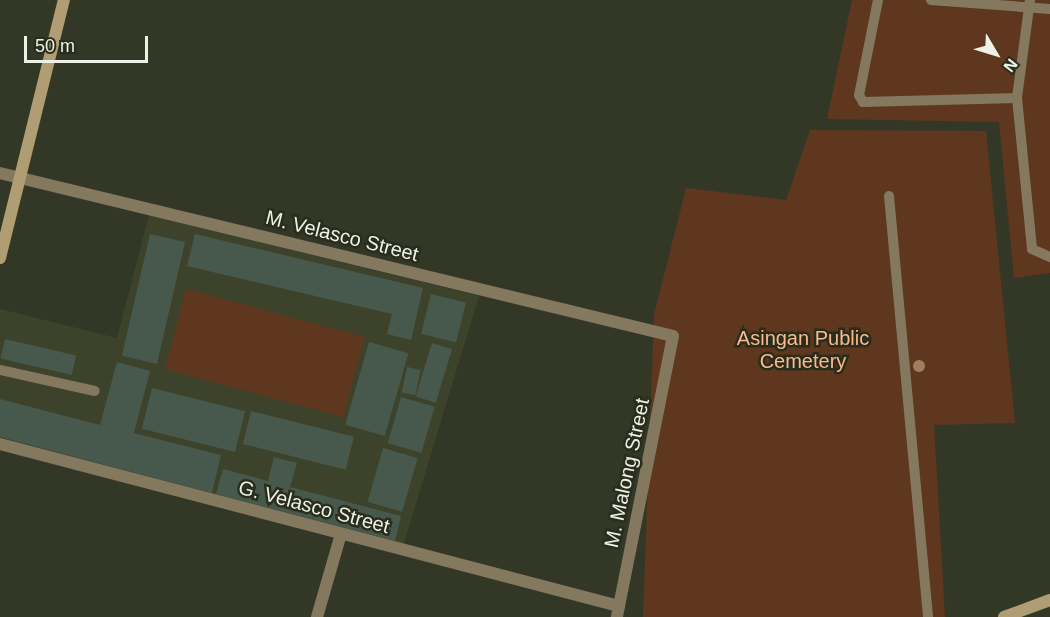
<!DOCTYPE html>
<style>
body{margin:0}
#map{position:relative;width:1050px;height:617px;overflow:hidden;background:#333826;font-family:Helvetica,sans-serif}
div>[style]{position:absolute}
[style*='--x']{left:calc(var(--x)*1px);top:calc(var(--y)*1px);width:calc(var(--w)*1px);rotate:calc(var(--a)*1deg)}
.built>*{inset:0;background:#3d432b}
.green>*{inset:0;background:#5f371e;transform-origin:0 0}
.building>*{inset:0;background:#47594c;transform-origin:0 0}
.service>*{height:10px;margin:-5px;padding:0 5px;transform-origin:5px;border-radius:5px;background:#84785e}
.minor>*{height:12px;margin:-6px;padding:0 6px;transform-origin:6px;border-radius:6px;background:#84785e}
.tertiary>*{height:12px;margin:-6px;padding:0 6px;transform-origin:6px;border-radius:6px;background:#84785e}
.secondary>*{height:12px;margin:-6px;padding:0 6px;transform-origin:6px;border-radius:6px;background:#b09d73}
.trees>*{width:12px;height:12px;margin:-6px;border-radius:50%;background:#a27e5f}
span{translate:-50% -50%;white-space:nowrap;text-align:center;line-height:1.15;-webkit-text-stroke:5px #292d1c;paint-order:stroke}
.street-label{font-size:20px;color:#eef1e6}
.park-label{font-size:20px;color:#fcb88e}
.north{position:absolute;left:966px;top:24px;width:60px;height:60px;-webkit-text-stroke:4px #292d1c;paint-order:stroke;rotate:128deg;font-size:16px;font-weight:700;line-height:24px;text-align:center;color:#eef1e6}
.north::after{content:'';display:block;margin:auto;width:21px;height:27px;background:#eef1e6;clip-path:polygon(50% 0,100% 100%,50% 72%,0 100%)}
.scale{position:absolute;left:24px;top:36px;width:124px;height:27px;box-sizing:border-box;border:3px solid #eef1e6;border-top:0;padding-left:8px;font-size:18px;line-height:21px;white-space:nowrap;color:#eef1e6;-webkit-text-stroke:4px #292d1c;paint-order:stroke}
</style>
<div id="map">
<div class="built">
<i style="clip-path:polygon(149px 215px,479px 296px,403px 546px,0 440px,0 309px,117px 338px)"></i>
</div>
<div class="green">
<i style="clip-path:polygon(852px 0,1050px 0,1050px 273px,1014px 278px,999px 122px,827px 119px)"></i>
<i style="clip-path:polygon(810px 130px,986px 131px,1015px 423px,934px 425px,945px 617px,643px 617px,654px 315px,686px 188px,786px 200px)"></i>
<i style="left:186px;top:289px;width:185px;height:83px;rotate:15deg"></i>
</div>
<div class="building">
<i style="left:150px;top:234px;width:36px;height:125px;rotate:13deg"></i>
<i style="clip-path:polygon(195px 234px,423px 288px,411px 340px,387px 334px,392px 314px,187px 266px)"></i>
<i style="left:431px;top:294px;width:36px;height:41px;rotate:14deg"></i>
<i style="left:5px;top:339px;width:73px;height:20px;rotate:13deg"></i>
<i style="left:369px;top:342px;width:41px;height:86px;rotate:16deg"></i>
<i style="left:432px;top:343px;width:21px;height:56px;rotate:17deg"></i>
<i style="clip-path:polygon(117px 362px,150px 371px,134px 433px,221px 455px,212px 493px,0 437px,0 399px,100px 425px)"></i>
<i style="left:407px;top:367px;width:14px;height:26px;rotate:12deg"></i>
<i style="left:152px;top:388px;width:96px;height:42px;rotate:14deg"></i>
<i style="left:401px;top:397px;width:35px;height:48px;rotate:16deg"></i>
<i style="left:251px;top:411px;width:106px;height:34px;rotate:14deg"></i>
<i style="left:383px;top:448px;width:36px;height:56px;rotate:16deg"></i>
<i style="clip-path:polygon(274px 457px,297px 463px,290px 487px,401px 516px,395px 541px,216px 494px,223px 469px,268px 481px)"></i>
</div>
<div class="service">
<i style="--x:878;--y:0;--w:97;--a:101.3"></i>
<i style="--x:859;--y:95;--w:8;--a:60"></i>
<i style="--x:863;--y:102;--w:154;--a:-1.5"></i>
<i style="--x:931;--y:0;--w:119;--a:4.3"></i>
<i style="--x:1030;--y:0;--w:99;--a:97.6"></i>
<i style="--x:1017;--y:98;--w:152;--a:84.3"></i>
<i style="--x:1032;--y:249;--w:20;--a:24"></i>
<i style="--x:889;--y:196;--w:423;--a:84.7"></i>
<i style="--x:0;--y:370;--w:97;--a:12.5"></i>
</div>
<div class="minor">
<i style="--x:0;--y:444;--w:640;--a:14.67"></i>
<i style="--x:317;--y:617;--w:86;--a:-73.9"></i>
</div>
<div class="tertiary">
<i style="--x:0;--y:173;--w:692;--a:13.61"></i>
<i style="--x:673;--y:336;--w:287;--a:101.3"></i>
</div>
<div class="secondary">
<i style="--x:0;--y:258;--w:266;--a:-76.1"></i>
<i style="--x:1004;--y:617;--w:49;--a:-20.3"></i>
</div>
<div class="trees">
<i style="left:919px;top:366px"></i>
</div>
<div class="street-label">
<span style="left:342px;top:236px;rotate:14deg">M. Velasco Street</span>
<span style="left:627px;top:473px;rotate:-78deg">M. Malong Street</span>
<span style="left:314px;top:507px;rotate:15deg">G. Velasco Street</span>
</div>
<div class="park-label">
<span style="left:803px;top:350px">Asingan Public<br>Cemetery</span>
</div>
<div class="north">N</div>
<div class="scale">50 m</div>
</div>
